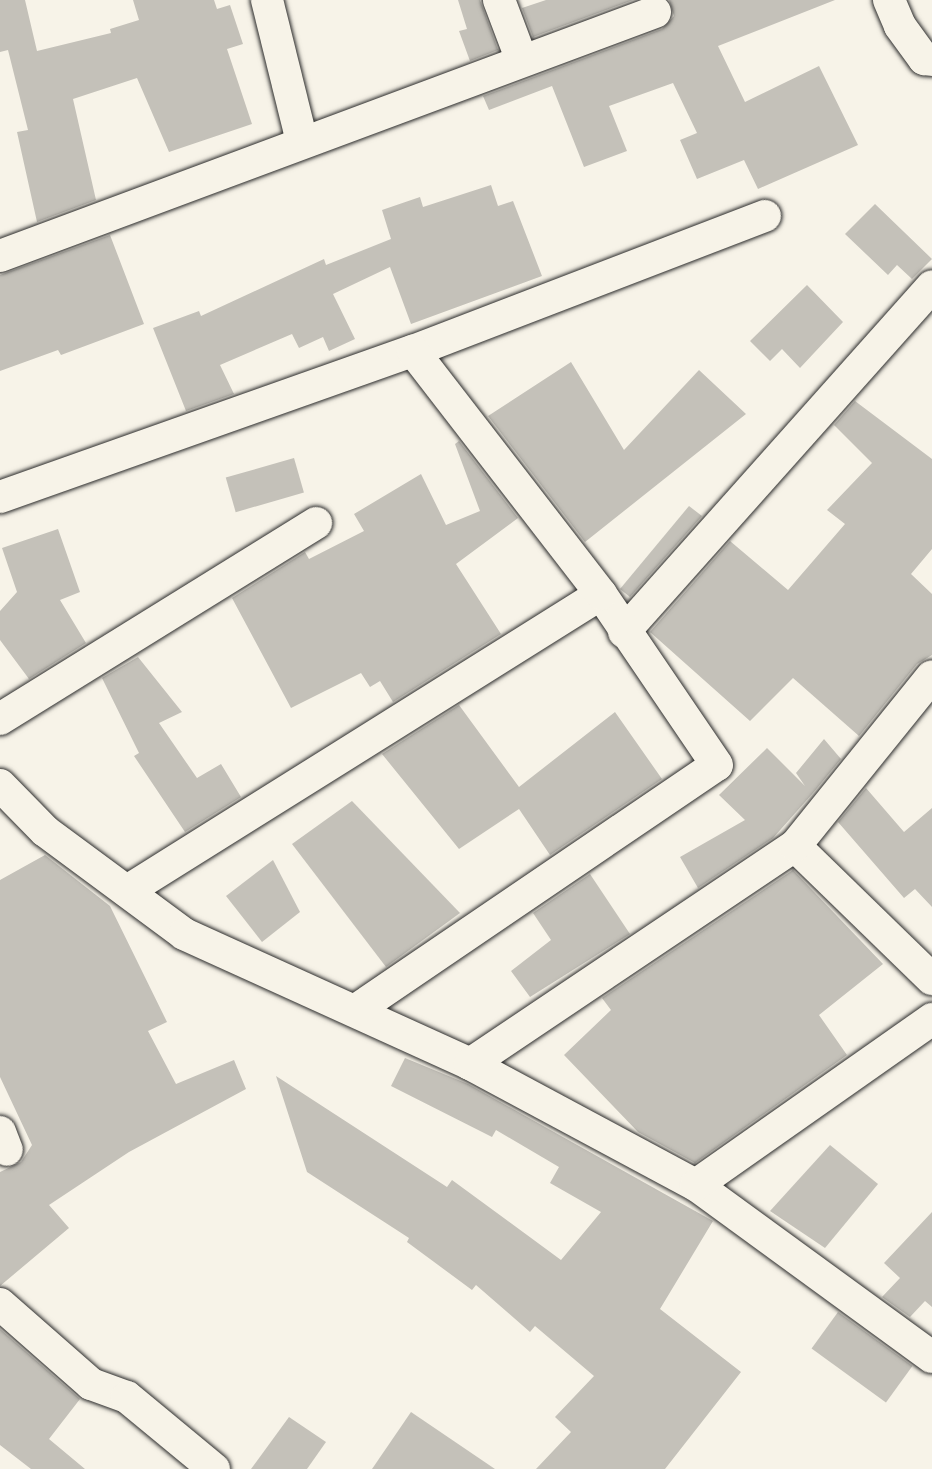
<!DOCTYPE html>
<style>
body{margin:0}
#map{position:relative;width:932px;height:1469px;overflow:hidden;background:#f7f3e8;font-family:"Balsamiq Sans",sans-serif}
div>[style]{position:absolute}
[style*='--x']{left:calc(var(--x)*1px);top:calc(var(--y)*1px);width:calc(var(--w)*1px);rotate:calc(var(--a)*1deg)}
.building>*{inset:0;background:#c4c1b9;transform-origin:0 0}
.roads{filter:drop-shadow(0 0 2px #2b2b2b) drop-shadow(0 0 2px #2b2b2b)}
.street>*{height:32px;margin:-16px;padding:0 16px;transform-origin:16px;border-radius:16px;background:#f7f3e8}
span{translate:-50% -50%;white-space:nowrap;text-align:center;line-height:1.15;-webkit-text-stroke:6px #f7f3e8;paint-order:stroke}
</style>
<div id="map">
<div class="building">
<i style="clip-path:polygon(0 0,25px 0,37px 51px,111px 33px,110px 29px,139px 20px,133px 0,214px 0,217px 9px,230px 5px,243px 44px,227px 49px,252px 124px,169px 152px,137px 78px,73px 99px,96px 200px,37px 222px,17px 132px,28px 130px,8px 50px,0 52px)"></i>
<i style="clip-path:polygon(458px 0,480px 0,498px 50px,470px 61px,459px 31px,467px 29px)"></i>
<i style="clip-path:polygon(546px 0,633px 0,533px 37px,522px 8px)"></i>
<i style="clip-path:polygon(669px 0,835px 0,718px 46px,745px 102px,819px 66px,858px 145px,758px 189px,744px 160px,697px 179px,680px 140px,697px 133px,673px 83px,609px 106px,627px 151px,584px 167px,552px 86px,489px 110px,483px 96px,662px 29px,674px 16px)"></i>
<i style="clip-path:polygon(491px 185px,498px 206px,513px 201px,542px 276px,411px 324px,390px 267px,333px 294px,355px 339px,329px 351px,323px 337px,299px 348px,292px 334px,220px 365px,234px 394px,186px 411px,153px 328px,199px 311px,201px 316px,324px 259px,326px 265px,391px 239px,382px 210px,420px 197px,423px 207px)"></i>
<i style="clip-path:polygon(875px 204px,932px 259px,912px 279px,897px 265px,888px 275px,845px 234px)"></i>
<i style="clip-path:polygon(110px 235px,144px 324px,61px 355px,58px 350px,0 371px,0 275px)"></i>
<i style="clip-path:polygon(807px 285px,843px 322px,800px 368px,782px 349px,770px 361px,750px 341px)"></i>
<i style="clip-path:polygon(571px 362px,624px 450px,699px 370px,746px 414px,585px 542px,488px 416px)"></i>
<i style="clip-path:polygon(855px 401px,932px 459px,932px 549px,911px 574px,932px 594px,932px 655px,917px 664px,859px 736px,793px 678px,750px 721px,650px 632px,730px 541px,788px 590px,845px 524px,827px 510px,872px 463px,834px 425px)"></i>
<i style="clip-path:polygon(459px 441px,518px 518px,456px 564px,501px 634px,393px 702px,380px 681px,370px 687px,361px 673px,291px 708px,232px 598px,305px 552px,309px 559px,364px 531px,354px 514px,421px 474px,446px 525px,480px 511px,455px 444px)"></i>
<i style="left:294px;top:458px;width:36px;height:71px;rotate:74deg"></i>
<i style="clip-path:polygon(689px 506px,702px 516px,630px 597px,620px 589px)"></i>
<i style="clip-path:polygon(58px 529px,80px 592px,60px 600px,86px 643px,29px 679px,0 640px,0 611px,17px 592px,2px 548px)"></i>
<i style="clip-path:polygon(138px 657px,182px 712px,159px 723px,197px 778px,221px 764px,241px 797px,185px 832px,134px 756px,139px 753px,102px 678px)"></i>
<i style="clip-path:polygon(459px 705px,519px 787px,615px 712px,662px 779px,550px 855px,519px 809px,459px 849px,382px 754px)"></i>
<i style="clip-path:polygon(824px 739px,841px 759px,813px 793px,773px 838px,698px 888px,680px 857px,745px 820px,719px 795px,767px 748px,805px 786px,796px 773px)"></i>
<i style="clip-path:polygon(866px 788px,904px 832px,932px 808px,932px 907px,915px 889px,904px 898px,838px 822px)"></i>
<i style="clip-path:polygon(352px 801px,460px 913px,386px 967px,292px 844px)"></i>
<i style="clip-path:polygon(45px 855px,110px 906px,167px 1022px,148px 1031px,176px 1084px,234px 1060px,246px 1089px,129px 1152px,49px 1205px,69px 1228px,0 1286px,0 1172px,21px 1162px,32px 1145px,0 1077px,0 880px)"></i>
<i style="clip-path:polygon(273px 860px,300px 912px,262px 942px,226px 896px)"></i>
<i style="clip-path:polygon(793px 870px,883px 964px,819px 1015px,847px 1055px,695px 1163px,638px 1132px,564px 1055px,611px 1010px,602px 998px)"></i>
<i style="clip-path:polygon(590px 874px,630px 934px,530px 997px,511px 971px,551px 940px,533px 913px)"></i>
<i style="clip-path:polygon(405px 1058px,468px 1084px,713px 1221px,660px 1309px,741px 1372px,665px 1469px,536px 1469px,571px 1432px,555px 1417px,594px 1376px,535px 1326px,530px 1332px,476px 1285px,472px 1290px,407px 1242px,409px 1238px,307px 1172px,276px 1076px,447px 1187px,452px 1180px,561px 1260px,601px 1212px,550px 1183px,559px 1167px,496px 1130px,492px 1137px,391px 1086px)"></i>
<i style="clip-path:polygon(830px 1145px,878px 1184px,825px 1248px,770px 1211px)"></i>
<i style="clip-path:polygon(932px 1212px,932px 1307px,925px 1301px,910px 1317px,882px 1297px,900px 1278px,884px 1263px)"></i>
<i style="left:838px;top:1312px;width:92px;height:45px;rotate:36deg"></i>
<i style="clip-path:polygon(0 1329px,80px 1399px,49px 1439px,85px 1469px,31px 1469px,0 1445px)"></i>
<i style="clip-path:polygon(411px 1412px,495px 1469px,372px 1469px)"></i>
<i style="clip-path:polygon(289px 1417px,326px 1442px,307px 1469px,251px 1469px)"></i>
</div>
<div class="roads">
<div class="street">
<i style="--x:267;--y:0;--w:145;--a:76.1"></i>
<i style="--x:499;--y:0;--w:65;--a:69.3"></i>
<i style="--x:889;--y:0;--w:28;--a:67"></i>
<i style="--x:900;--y:26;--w:41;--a:54"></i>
<i style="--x:924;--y:59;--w:8;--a:7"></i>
<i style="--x:0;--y:256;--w:699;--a:-20.43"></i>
<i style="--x:0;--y:497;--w:438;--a:-19.5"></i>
<i style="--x:413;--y:351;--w:377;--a:-21"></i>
<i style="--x:624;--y:632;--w:463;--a:-48.3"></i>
<i style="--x:0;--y:719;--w:372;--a:-31.8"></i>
<i style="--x:0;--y:785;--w:64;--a:45.6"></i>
<i style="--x:45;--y:831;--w:173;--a:36.5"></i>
<i style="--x:184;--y:934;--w:314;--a:24.4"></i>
<i style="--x:470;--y:1064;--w:256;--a:28.2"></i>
<i style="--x:696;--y:1185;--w:292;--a:36.1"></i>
<i style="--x:795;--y:846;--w:191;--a:44.2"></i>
<i style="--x:127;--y:891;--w:559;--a:-32.07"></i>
<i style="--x:356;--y:1010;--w:436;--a:-34.2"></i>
<i style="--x:717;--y:765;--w:207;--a:-124.2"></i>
<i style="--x:601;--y:594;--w:307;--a:-127.7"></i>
<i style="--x:470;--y:1064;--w:391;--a:-33.9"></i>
<i style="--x:795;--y:846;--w:218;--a:-51.1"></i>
<i style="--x:0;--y:1132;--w:19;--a:69"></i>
<i style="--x:696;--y:1185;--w:289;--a:-35.1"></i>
<i style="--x:0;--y:1304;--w:121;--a:41.3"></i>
<i style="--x:91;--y:1384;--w:38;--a:20"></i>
<i style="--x:127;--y:1397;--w:113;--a:39.6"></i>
</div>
</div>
</div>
